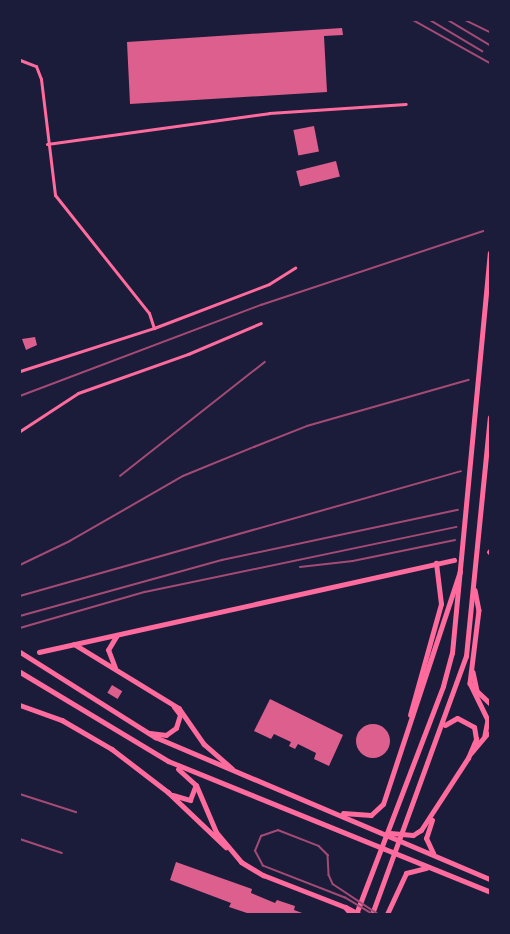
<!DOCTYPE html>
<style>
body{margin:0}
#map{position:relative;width:510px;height:934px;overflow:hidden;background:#1b1b3a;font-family:Ubuntu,sans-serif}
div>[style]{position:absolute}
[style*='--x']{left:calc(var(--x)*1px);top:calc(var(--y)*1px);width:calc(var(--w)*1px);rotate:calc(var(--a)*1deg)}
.building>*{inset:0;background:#dd5f8e;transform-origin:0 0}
.round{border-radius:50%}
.minor>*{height:3px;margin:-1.5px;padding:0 1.5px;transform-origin:1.5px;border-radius:1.5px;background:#ff6b9d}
.tertiary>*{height:4px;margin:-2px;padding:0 2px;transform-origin:2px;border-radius:2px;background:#ff6b9d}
.secondary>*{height:4.5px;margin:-2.25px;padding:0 2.25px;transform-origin:2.25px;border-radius:2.25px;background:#ff6b9d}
.primary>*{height:5px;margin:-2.5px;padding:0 2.5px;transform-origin:2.5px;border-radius:2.5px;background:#ff6b9d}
.tram>*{height:1.5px;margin:-0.75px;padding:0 0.75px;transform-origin:0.75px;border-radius:0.75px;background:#a44b75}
.rail>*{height:1.5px;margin:-0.75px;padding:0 0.75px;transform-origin:0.75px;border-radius:0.75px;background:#a44b75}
span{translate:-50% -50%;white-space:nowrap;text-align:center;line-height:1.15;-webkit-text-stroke:6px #1b1b3a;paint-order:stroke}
.frame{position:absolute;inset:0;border:21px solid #1b1b3a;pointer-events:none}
</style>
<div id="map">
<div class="building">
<i style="clip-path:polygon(342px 28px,343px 35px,324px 36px,327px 92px,130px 104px,127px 42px)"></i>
<i style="left:314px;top:126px;width:26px;height:21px;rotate:79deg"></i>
<i style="left:336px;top:161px;width:16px;height:41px;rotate:76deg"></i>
<i style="clip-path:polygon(35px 337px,37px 345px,26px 350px,22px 339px)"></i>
<i style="left:112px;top:685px;width:12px;height:9px;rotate:31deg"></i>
<i style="clip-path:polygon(270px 699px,343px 735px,329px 766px,314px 759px,316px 753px,298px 744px,295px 749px,289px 746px,291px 742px,274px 734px,271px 739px,254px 731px)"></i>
<i class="round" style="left:356px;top:724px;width:34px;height:34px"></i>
<i style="clip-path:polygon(176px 862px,252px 889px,251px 893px,275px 903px,277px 900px,295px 906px,294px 910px,305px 914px,250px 914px,229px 907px,231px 903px,170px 880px)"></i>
</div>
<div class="minor">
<i style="--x:20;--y:60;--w:17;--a:21"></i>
<i style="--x:36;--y:66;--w:14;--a:69"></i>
<i style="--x:41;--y:79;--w:117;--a:83.1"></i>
<i style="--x:55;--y:195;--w:151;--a:51.5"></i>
<i style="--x:149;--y:313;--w:16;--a:72"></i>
<i style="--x:47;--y:144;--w:224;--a:-7.9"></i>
<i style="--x:269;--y:113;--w:137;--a:-3.8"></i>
<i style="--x:20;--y:371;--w:141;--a:-17.8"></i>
<i style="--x:154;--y:328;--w:123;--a:-20.9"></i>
<i style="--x:269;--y:284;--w:31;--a:-32"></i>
<i style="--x:20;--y:431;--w:69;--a:-33.2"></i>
<i style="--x:78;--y:393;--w:117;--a:-19.5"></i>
<i style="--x:188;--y:354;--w:79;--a:-23"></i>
</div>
<div class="tertiary">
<i style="--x:346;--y:907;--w:15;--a:28"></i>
</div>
<div class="secondary">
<i style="--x:489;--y:552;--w:1;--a:-45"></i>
<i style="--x:475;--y:590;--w:20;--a:79"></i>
<i style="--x:479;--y:610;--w:74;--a:97"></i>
<i style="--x:470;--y:683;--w:41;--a:64.1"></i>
<i style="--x:488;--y:720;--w:16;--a:101"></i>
<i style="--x:74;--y:644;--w:123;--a:31.4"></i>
<i style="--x:179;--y:708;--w:44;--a:55.2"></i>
<i style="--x:204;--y:744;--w:37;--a:41"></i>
<i style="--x:39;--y:652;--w:425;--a:-12.5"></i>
<i style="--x:115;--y:668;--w:19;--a:-111"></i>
<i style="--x:108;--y:650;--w:17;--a:-59"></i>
<i style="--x:473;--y:672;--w:19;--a:78"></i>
<i style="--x:477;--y:691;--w:18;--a:43"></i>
<i style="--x:20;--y:705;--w:45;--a:19.7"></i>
<i style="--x:62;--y:720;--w:58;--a:30.1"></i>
<i style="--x:112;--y:749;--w:71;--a:37.5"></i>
<i style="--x:168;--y:792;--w:80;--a:43.5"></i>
<i style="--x:410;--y:715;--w:115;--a:-74.4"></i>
<i style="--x:441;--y:604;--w:41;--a:-97"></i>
<i style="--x:150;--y:733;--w:16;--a:7"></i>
<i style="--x:166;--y:735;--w:12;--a:-35"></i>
<i style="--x:176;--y:728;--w:14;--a:-73"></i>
<i style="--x:180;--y:715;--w:10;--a:-127"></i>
<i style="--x:471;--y:753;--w:25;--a:-50"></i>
<i style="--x:173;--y:795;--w:18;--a:16"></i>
<i style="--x:190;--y:800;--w:14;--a:-69"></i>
</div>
<div class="primary">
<i style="--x:20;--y:652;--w:160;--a:32.2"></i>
<i style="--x:155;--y:737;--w:364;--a:23"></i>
<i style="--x:20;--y:672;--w:173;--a:31"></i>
<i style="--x:168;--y:761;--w:348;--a:22.1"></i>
<i style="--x:178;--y:769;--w:24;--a:42"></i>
<i style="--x:196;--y:785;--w:51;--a:66.9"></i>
<i style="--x:216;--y:832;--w:39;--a:50"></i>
<i style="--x:241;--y:862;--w:26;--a:31"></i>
<i style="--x:263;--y:875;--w:88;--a:21.3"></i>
<i style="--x:345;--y:907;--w:9;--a:49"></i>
<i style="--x:343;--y:813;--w:28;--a:4"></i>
<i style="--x:371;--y:815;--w:16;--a:-43"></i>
<i style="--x:383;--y:804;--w:245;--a:-71.7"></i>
<i style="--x:432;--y:820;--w:19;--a:108"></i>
<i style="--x:426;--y:838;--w:17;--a:65"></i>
<i style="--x:390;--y:833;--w:23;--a:5"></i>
<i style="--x:413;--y:835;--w:9;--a:-32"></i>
<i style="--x:421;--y:830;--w:86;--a:-56.9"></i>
<i style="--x:468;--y:758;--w:21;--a:-67"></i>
<i style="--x:476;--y:739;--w:12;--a:-99"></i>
<i style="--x:474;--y:727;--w:19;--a:-152"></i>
<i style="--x:457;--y:718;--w:14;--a:150"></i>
<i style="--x:356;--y:914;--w:244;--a:-69.1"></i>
<i style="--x:443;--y:686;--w:34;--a:-75"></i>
<i style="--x:452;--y:653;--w:402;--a:-84.6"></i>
<i style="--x:372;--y:914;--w:275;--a:-70"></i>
<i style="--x:466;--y:656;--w:240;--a:-84.3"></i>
<i style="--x:387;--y:914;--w:45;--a:-65.1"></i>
<i style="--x:406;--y:873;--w:21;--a:-14"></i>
</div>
<div class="tram">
<i style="--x:372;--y:914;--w:31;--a:-149"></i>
<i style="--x:345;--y:898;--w:88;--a:-158.7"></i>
<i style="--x:263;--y:866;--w:17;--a:-118"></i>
<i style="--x:255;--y:851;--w:16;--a:-68"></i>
<i style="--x:261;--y:836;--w:18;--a:-19"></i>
<i style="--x:278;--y:830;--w:44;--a:21.3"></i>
<i style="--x:319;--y:846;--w:13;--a:45"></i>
<i style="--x:328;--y:855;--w:20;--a:87"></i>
<i style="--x:329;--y:875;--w:10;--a:66"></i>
<i style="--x:333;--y:884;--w:54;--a:33.7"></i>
</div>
<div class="rail">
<i style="--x:413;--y:20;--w:88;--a:29.2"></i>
<i style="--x:430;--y:20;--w:61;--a:30.8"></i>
<i style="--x:448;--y:20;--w:49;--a:30.8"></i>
<i style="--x:465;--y:20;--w:28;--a:26"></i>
<i style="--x:20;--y:396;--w:258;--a:-20.7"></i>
<i style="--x:261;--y:305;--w:234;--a:-18.4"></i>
<i style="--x:120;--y:476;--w:184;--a:-38.2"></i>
<i style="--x:20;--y:565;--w:55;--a:-25.6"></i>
<i style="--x:70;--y:541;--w:130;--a:-29.9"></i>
<i style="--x:183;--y:476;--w:77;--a:-22.2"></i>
<i style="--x:254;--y:447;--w:57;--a:-21.6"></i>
<i style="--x:307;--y:426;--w:168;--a:-15.9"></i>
<i style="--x:300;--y:567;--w:53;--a:-6.5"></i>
<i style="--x:353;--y:561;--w:104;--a:-11.6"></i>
<i style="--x:20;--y:596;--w:458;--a:-15.8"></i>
<i style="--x:20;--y:616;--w:210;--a:-15.5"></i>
<i style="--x:222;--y:560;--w:241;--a:-12"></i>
<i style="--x:20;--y:628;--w:130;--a:-16.1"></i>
<i style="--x:145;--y:592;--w:318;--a:-11.8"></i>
<i style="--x:20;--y:794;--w:59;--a:17.8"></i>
<i style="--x:20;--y:839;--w:44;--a:18.4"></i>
</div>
<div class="frame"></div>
</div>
